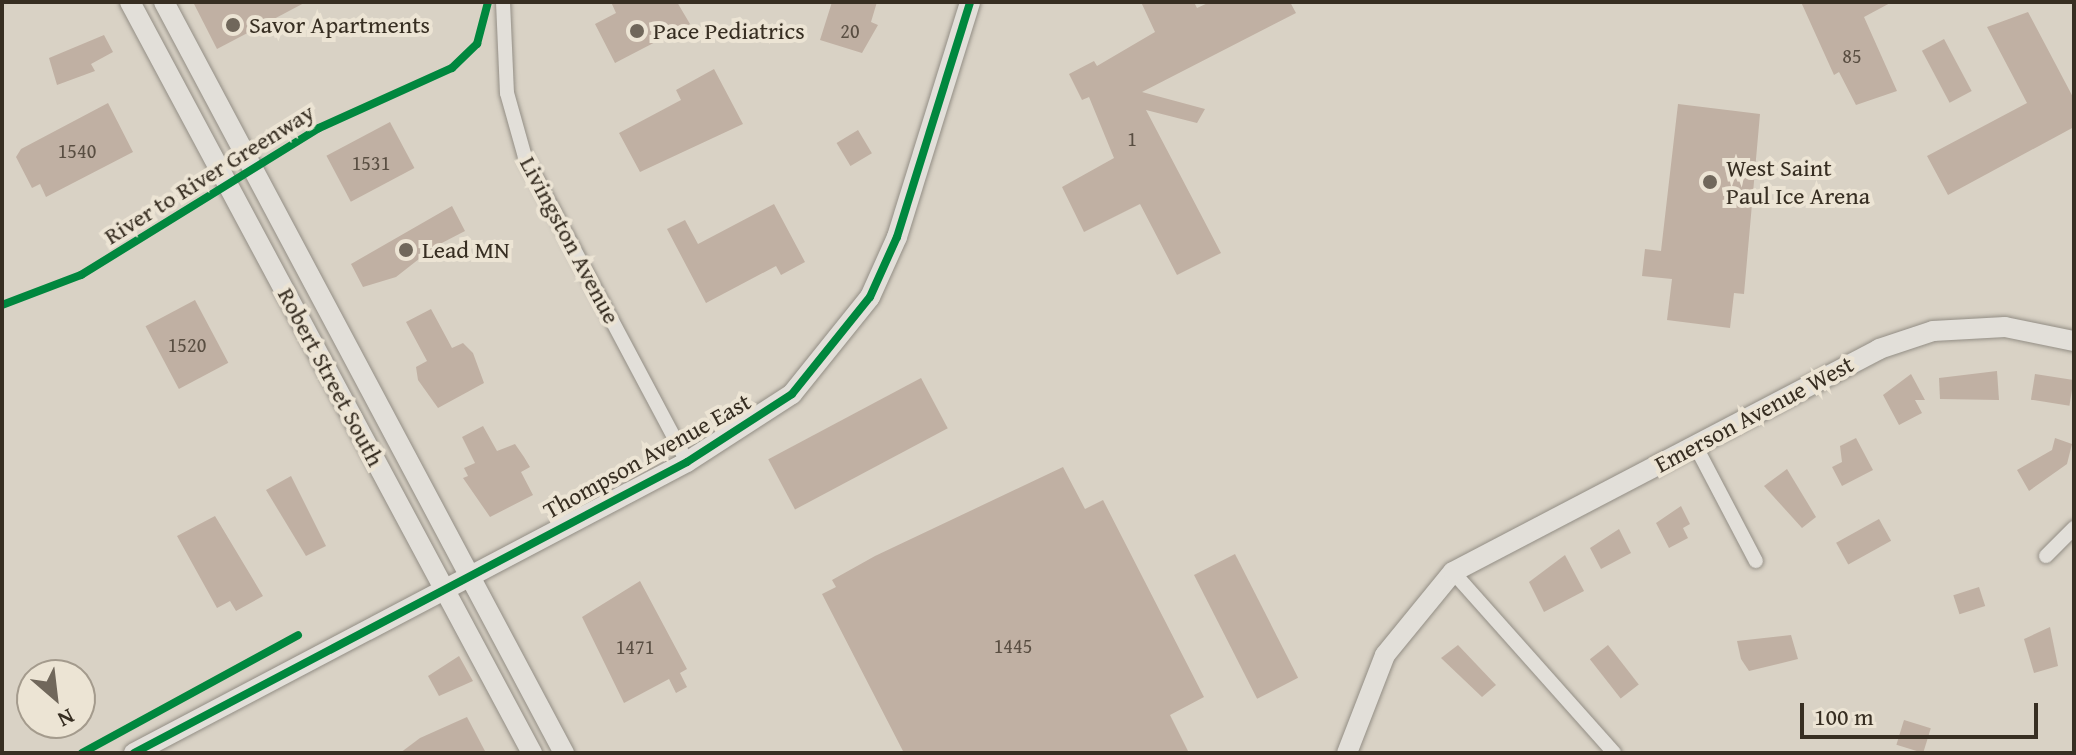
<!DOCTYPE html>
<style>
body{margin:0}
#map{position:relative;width:2076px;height:755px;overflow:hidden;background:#d9d2c5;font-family:"Gentium Book Plus",serif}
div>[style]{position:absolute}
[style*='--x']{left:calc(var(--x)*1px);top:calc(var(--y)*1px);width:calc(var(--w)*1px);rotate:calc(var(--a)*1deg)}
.building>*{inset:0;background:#c0b0a3;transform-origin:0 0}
.roads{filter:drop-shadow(0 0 2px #938e85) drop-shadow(0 0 2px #938e85)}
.street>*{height:14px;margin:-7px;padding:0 7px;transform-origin:7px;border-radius:7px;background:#e2dfd9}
.secondary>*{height:20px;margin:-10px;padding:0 10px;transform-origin:10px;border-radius:10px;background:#e2dfd9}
.cycleway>*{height:8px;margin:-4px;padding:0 4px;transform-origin:4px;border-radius:4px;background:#00873e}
.dots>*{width:22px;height:22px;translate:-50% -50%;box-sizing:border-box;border:4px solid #ece4d4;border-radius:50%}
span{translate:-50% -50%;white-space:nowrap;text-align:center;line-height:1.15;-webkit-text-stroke:8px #ece4d4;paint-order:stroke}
.number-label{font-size:20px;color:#594e42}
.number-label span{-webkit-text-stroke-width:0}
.poi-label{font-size:24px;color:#372e22}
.left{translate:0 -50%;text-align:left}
.street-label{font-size:24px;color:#372e22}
.frame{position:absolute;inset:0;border:4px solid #372e22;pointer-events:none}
.north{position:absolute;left:16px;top:659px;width:80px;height:80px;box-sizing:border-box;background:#ece4d4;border:2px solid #a49b8d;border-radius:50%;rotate:152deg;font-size:22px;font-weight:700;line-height:32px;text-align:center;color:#372e22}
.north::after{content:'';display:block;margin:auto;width:28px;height:36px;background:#70675b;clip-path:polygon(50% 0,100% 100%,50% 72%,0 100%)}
.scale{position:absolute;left:1800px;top:703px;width:238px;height:36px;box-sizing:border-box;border:4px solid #372e22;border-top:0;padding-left:10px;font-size:24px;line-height:28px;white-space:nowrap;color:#372e22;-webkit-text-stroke:6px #ece4d4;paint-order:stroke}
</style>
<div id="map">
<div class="building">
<i style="clip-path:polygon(193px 2px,306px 2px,217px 49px)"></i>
<i style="clip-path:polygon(611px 2px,677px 2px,690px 24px,615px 63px,595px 24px,616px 13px)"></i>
<i style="clip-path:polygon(832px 2px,877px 2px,871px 22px,878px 25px,862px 53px,820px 40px)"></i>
<i style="clip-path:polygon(1141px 2px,1194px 2px,1197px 8px,1210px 2px,1290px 2px,1296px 13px,1142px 92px,1205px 109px,1197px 123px,1146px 110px,1221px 253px,1177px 275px,1140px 204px,1084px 232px,1062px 187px,1114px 158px,1089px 97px,1082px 100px,1069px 74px,1094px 61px,1097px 66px,1155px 32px)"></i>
<i style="clip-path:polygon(1801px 2px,1892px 2px,1864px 17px,1897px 91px,1856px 105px,1839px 72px,1834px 75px)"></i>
<i style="clip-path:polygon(2028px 12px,2074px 99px,2074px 127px,1948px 195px,1927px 156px,2027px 103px,1987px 27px)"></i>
<i style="clip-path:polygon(104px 35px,113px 52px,91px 64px,95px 71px,57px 85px,49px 58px)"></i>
<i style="left:1944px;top:39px;width:59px;height:25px;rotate:62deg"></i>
<i style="clip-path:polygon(714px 69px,743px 124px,640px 172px,619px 133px,681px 100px,676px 90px)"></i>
<i style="clip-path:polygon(108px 103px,133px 152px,46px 197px,40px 184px,32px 188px,16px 157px,21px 149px)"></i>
<i style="clip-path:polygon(1678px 104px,1760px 114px,1744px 294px,1734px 293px,1730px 328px,1667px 320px,1672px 279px,1642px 276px,1645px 249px,1661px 251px)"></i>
<i style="left:390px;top:122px;width:52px;height:72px;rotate:62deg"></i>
<i style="left:858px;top:130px;width:27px;height:25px;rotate:59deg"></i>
<i style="clip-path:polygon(774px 204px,805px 262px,781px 275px,776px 266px,706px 303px,667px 229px,685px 220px,698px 244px)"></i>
<i style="clip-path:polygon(452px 206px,465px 231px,436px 246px,432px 258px,424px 255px,396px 277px,363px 287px,351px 264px)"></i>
<i style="left:195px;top:300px;width:71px;height:56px;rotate:62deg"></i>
<i style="clip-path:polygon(431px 309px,452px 348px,463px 343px,473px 353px,484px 383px,438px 408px,418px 380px,416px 367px,427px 361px,406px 322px)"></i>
<i style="clip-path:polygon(1997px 371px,1999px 400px,1940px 399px,1939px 378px)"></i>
<i style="clip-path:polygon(1911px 374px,1925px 400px,1915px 400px,1922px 413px,1899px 425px,1883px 395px)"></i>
<i style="left:2035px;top:374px;width:39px;height:26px;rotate:9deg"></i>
<i style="left:921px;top:378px;width:57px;height:173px;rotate:62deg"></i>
<i style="clip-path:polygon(483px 426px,497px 451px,515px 444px,524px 457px,530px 467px,521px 472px,533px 495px,490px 517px,463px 478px,468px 476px,464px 468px,475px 463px,462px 437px)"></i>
<i style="clip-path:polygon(1856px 438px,1873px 470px,1842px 486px,1832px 467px,1842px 462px,1840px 446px)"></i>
<i style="clip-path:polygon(2055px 438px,2072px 444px,2067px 464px,2029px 491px,2017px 470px,2052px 450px)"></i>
<i style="clip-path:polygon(1063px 467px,1085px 509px,1103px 500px,1204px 697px,1170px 715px,1189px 753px,904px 753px,822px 594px,836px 587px,832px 580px,875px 556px)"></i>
<i style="clip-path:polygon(1787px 469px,1816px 517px,1802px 528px,1764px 486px)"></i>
<i style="clip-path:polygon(291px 476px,326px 546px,306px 556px,266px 490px)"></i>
<i style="clip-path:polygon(1681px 506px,1690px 524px,1683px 528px,1688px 538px,1669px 548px,1656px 523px)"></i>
<i style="clip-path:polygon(215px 516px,263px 596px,236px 611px,230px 601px,217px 608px,177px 536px)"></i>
<i style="left:1879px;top:519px;width:25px;height:49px;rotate:61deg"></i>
<i style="clip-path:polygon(1619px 529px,1631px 553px,1601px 569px,1590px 548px)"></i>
<i style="left:1235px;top:554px;width:139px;height:46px;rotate:63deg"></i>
<i style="clip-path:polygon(1565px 555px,1584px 591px,1544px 612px,1529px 582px)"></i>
<i style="clip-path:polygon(640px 581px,687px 669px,680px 673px,687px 687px,676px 693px,669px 679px,624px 703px,582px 617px)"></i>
<i style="left:1979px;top:587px;width:20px;height:27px;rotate:72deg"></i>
<i style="clip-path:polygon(2050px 627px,2058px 666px,2034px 673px,2024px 639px)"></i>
<i style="clip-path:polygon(1791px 635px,1798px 659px,1749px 671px,1741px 659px,1737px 641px)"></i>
<i style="clip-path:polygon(1458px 645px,1496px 685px,1482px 697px,1441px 658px)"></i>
<i style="left:1608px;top:645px;width:50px;height:23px;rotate:52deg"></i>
<i style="clip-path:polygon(459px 656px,473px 681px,439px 696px,428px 676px)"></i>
<i style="clip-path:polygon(467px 717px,486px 753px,400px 753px,420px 738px)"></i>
<i style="left:1904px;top:720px;width:28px;height:26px;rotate:17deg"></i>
</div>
<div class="roads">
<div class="street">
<i style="--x:503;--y:2;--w:91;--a:87.5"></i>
<i style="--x:507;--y:93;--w:66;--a:74.3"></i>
<i style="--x:525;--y:157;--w:345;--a:62"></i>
<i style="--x:1695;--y:445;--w:131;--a:62.3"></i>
<i style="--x:2046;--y:556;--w:40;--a:-45"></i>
<i style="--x:1453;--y:572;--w:242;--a:48.3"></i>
</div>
<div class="secondary">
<i style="--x:130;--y:2;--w:852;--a:61.84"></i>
<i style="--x:164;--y:2;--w:851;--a:61.96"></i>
<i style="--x:134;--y:753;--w:625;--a:-27.75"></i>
<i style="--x:687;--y:462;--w:125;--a:-32.9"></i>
<i style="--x:792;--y:394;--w:124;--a:-51.2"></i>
<i style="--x:870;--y:297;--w:66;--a:-65.8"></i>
<i style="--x:897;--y:237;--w:246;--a:-72.7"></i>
<i style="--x:1347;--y:753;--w:105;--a:-68.8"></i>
<i style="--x:1385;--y:655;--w:107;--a:-50.7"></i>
<i style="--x:1453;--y:572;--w:481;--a:-27.6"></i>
<i style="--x:1879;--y:349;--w:57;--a:-18.4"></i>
<i style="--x:1933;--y:331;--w:72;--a:-3.2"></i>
<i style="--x:2005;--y:327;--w:70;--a:11.5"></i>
</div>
</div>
<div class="cycleway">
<i style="--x:2;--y:305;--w:85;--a:-20.8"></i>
<i style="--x:81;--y:275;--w:280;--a:-31.7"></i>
<i style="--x:319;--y:128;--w:146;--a:-24.3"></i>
<i style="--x:452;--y:68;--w:35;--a:-44"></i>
<i style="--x:477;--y:44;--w:43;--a:-75.3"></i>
<i style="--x:82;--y:753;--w:246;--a:-28.6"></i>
<i style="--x:134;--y:753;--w:625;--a:-27.75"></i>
<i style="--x:687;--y:462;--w:125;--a:-32.9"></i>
<i style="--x:792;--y:394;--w:124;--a:-51.2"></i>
<i style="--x:870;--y:297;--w:66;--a:-65.8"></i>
<i style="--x:897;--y:237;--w:246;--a:-72.7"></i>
</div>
<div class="dots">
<i style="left:233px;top:25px;background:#70675b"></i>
<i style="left:637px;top:31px;background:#70675b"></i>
<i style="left:1710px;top:182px;background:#70675b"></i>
<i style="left:406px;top:250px;background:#70675b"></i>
</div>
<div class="number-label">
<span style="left:850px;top:30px">20</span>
<span style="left:1852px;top:55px">85</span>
<span style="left:1132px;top:138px">1</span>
<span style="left:77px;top:150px">1540</span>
<span style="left:371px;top:162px">1531</span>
<span style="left:187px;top:344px">1520</span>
<span style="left:1013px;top:645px">1445</span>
<span style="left:635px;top:646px">1471</span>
</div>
<div class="poi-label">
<span class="left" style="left:249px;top:25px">Savor Apartments</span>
<span class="left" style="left:653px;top:31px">Pace Pediatrics</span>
<span class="left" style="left:1726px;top:182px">West Saint<br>Paul Ice Arena</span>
<span class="left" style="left:422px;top:250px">Lead MN</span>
</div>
<div class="street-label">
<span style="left:209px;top:174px;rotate:-32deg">River to River Greenway</span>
<span style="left:570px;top:240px;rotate:62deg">Livingston Avenue</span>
<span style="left:331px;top:377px;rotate:62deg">Robert Street South</span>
<span style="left:1754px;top:414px;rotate:-28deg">Emerson Avenue West</span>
<span style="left:647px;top:456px;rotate:-29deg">Thompson Avenue East</span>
</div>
<div class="frame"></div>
<div class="north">N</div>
<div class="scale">100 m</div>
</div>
